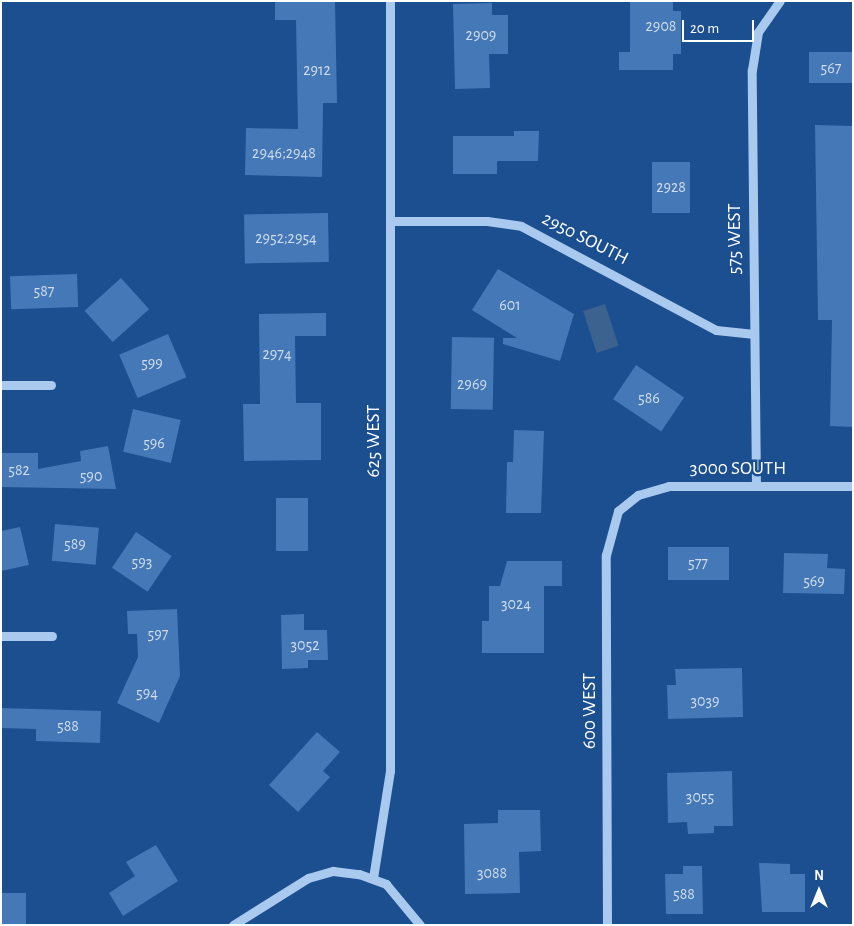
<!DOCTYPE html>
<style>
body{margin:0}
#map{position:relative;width:854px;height:926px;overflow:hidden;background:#1b4f8f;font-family:"Alegreya Sans",sans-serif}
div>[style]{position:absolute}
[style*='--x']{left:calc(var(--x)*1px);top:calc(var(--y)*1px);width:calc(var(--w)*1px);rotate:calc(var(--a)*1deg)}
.water>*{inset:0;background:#3c6290;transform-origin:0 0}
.building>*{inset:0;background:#4478b7;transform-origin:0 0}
.minor>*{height:9px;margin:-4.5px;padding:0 4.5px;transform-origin:4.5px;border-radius:4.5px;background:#a9c9ee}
span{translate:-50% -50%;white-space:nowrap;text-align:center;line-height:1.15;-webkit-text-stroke:5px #1b4f8f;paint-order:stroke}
.number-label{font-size:16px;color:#d0dded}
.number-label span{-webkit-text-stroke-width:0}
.street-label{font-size:19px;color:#fff}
.frame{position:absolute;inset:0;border:2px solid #fff;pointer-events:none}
.north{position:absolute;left:794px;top:866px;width:50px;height:50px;-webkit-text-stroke:4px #1b4f8f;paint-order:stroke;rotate:0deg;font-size:14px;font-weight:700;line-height:20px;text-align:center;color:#fff}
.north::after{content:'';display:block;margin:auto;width:18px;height:22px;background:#fff;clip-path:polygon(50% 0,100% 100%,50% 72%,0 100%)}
.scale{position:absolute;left:682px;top:20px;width:72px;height:22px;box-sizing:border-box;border:2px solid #fff;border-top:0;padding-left:6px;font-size:15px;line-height:18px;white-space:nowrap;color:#fff;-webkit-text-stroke:4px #1b4f8f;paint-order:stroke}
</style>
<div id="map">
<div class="water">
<i style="left:605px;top:304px;width:44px;height:23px;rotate:72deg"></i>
</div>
<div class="building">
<i style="clip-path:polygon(275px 1px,335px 1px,337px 103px,323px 103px,322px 177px,245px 175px,246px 128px,298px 129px,296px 20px,275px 20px)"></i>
<i style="clip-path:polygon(630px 1px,673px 1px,673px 11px,681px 11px,681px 54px,673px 54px,673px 70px,619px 70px,619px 52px,630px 52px)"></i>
<i style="clip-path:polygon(492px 3px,492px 15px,508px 15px,508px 54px,489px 54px,490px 88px,455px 89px,453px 4px)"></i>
<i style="left:809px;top:52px;width:44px;height:31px"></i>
<i style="clip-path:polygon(815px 125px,853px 126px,853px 427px,830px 426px,832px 320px,818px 320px)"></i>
<i style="clip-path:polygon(514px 131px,539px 131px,538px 161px,497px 161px,497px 174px,453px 174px,453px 136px,514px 136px)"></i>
<i style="left:652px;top:162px;width:38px;height:51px"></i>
<i style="left:328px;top:213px;width:49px;height:84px;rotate:89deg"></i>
<i style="clip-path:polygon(498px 269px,574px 314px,560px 361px,503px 344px,503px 338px,517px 338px,472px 310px)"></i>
<i style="left:77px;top:274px;width:33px;height:67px;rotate:88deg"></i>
<i style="left:121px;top:278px;width:42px;height:49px;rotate:48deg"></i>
<i style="clip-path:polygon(326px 313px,326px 336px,295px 336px,296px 403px,321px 403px,321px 460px,244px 461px,243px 404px,260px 404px,259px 314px)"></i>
<i style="left:168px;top:334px;width:47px;height:53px;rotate:67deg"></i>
<i style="left:452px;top:337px;width:42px;height:72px;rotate:1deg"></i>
<i style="left:636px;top:365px;width:58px;height:41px;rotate:34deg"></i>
<i style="left:133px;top:409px;width:49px;height:44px;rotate:13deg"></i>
<i style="clip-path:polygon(514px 430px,544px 431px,541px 513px,506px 513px,507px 462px,513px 462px)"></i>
<i style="clip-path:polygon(108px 446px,116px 489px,1px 487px,1px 453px,38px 453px,38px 469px,81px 461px,80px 451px)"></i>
<i style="left:276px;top:498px;width:32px;height:53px"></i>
<i style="left:55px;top:524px;width:44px;height:37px;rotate:5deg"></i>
<i style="clip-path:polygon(20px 527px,29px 565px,1px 571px,1px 531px)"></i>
<i style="left:136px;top:532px;width:43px;height:43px;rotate:34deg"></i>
<i style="left:668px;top:547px;width:61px;height:33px"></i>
<i style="clip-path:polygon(784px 553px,828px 554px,827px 568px,845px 569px,844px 594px,783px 593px)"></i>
<i style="clip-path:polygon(507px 561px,562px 561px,562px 586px,544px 586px,544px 653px,482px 653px,482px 621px,489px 621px,489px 586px,500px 586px)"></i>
<i style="clip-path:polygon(177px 609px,180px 676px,159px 723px,117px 703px,138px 657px,137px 634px,128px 634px,127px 611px)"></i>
<i style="clip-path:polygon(304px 614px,304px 630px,327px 630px,328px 660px,308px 660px,308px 668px,282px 669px,281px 615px)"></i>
<i style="clip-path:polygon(742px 668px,743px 717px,668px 719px,667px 685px,676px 685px,675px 669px)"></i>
<i style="clip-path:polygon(1px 708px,101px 711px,100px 743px,36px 741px,36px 729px,1px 728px)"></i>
<i style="clip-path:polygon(317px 732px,340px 752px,323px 771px,330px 777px,298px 812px,269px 785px)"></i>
<i style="clip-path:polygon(732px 771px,733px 826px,714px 826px,714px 833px,688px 834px,687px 822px,668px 823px,667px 773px)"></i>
<i style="clip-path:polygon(498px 810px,540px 810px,541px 851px,519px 852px,520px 893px,465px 894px,464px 824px,498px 823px)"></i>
<i style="clip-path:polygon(156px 845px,178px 881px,123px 916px,109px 893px,135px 876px,126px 862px)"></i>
<i style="clip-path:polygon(759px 863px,790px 864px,790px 874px,805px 874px,805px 912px,762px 912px)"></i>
<i style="clip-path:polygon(683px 866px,702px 866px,703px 914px,666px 914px,665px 874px,683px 874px)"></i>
<i style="left:1px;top:893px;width:25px;height:32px"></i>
</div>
<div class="minor">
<i style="--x:390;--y:221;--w:97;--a:0"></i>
<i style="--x:487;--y:221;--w:34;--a:8"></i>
<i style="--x:521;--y:226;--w:221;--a:28.1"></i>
<i style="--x:716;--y:330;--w:36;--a:6"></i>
<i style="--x:1;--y:385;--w:50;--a:0"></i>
<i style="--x:756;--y:486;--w:416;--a:-90.6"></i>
<i style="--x:752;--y:70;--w:38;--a:-81"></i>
<i style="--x:758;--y:32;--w:38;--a:-55"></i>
<i style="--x:1;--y:636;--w:51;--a:0"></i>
<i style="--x:373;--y:878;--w:108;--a:-81"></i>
<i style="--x:390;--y:771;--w:770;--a:-90"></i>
<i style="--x:233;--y:925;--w:89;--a:-32.1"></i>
<i style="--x:308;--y:878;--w:26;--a:-16"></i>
<i style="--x:333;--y:871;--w:26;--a:7"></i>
<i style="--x:359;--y:874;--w:29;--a:20"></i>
<i style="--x:386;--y:884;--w:53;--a:50.3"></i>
<i style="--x:607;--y:925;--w:370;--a:-90.2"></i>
<i style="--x:606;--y:555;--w:46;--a:-74.7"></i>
<i style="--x:618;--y:511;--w:26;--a:-39"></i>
<i style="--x:638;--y:495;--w:32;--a:-16"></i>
<i style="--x:669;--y:486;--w:184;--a:0"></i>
</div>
<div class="number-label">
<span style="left:661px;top:26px">2908</span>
<span style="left:481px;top:35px">2909</span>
<span style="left:831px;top:68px">567</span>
<span style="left:317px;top:70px">2912</span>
<span style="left:284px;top:153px">2946;2948</span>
<span style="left:671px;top:187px">2928</span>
<span style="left:286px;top:238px">2952;2954</span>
<span style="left:44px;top:291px">587</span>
<span style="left:510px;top:305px">601</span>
<span style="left:277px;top:354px">2974</span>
<span style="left:152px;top:363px">599</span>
<span style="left:472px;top:384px">2969</span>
<span style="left:649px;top:398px">586</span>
<span style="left:154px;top:443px">596</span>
<span style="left:19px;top:470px">582</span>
<span style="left:91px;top:476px">590</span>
<span style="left:75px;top:544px">589</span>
<span style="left:142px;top:562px">593</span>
<span style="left:698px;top:563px">577</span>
<span style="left:814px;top:581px">569</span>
<span style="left:516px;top:604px">3024</span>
<span style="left:158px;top:634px">597</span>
<span style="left:305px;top:645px">3052</span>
<span style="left:147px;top:693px">594</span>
<span style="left:705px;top:701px">3039</span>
<span style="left:68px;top:726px">588</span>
<span style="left:700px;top:797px">3055</span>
<span style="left:492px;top:873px">3088</span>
<span style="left:684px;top:894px">588</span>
</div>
<div class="street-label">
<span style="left:585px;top:239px;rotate:27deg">2950 SOUTH</span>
<span style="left:735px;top:239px;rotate:-90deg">575 WEST</span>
<span style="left:374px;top:441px;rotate:-90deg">625 WEST</span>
<span style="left:738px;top:469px">3000 SOUTH</span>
<span style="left:590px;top:711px;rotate:-90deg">600 WEST</span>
</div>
<div class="frame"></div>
<div class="north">N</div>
<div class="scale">20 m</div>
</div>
